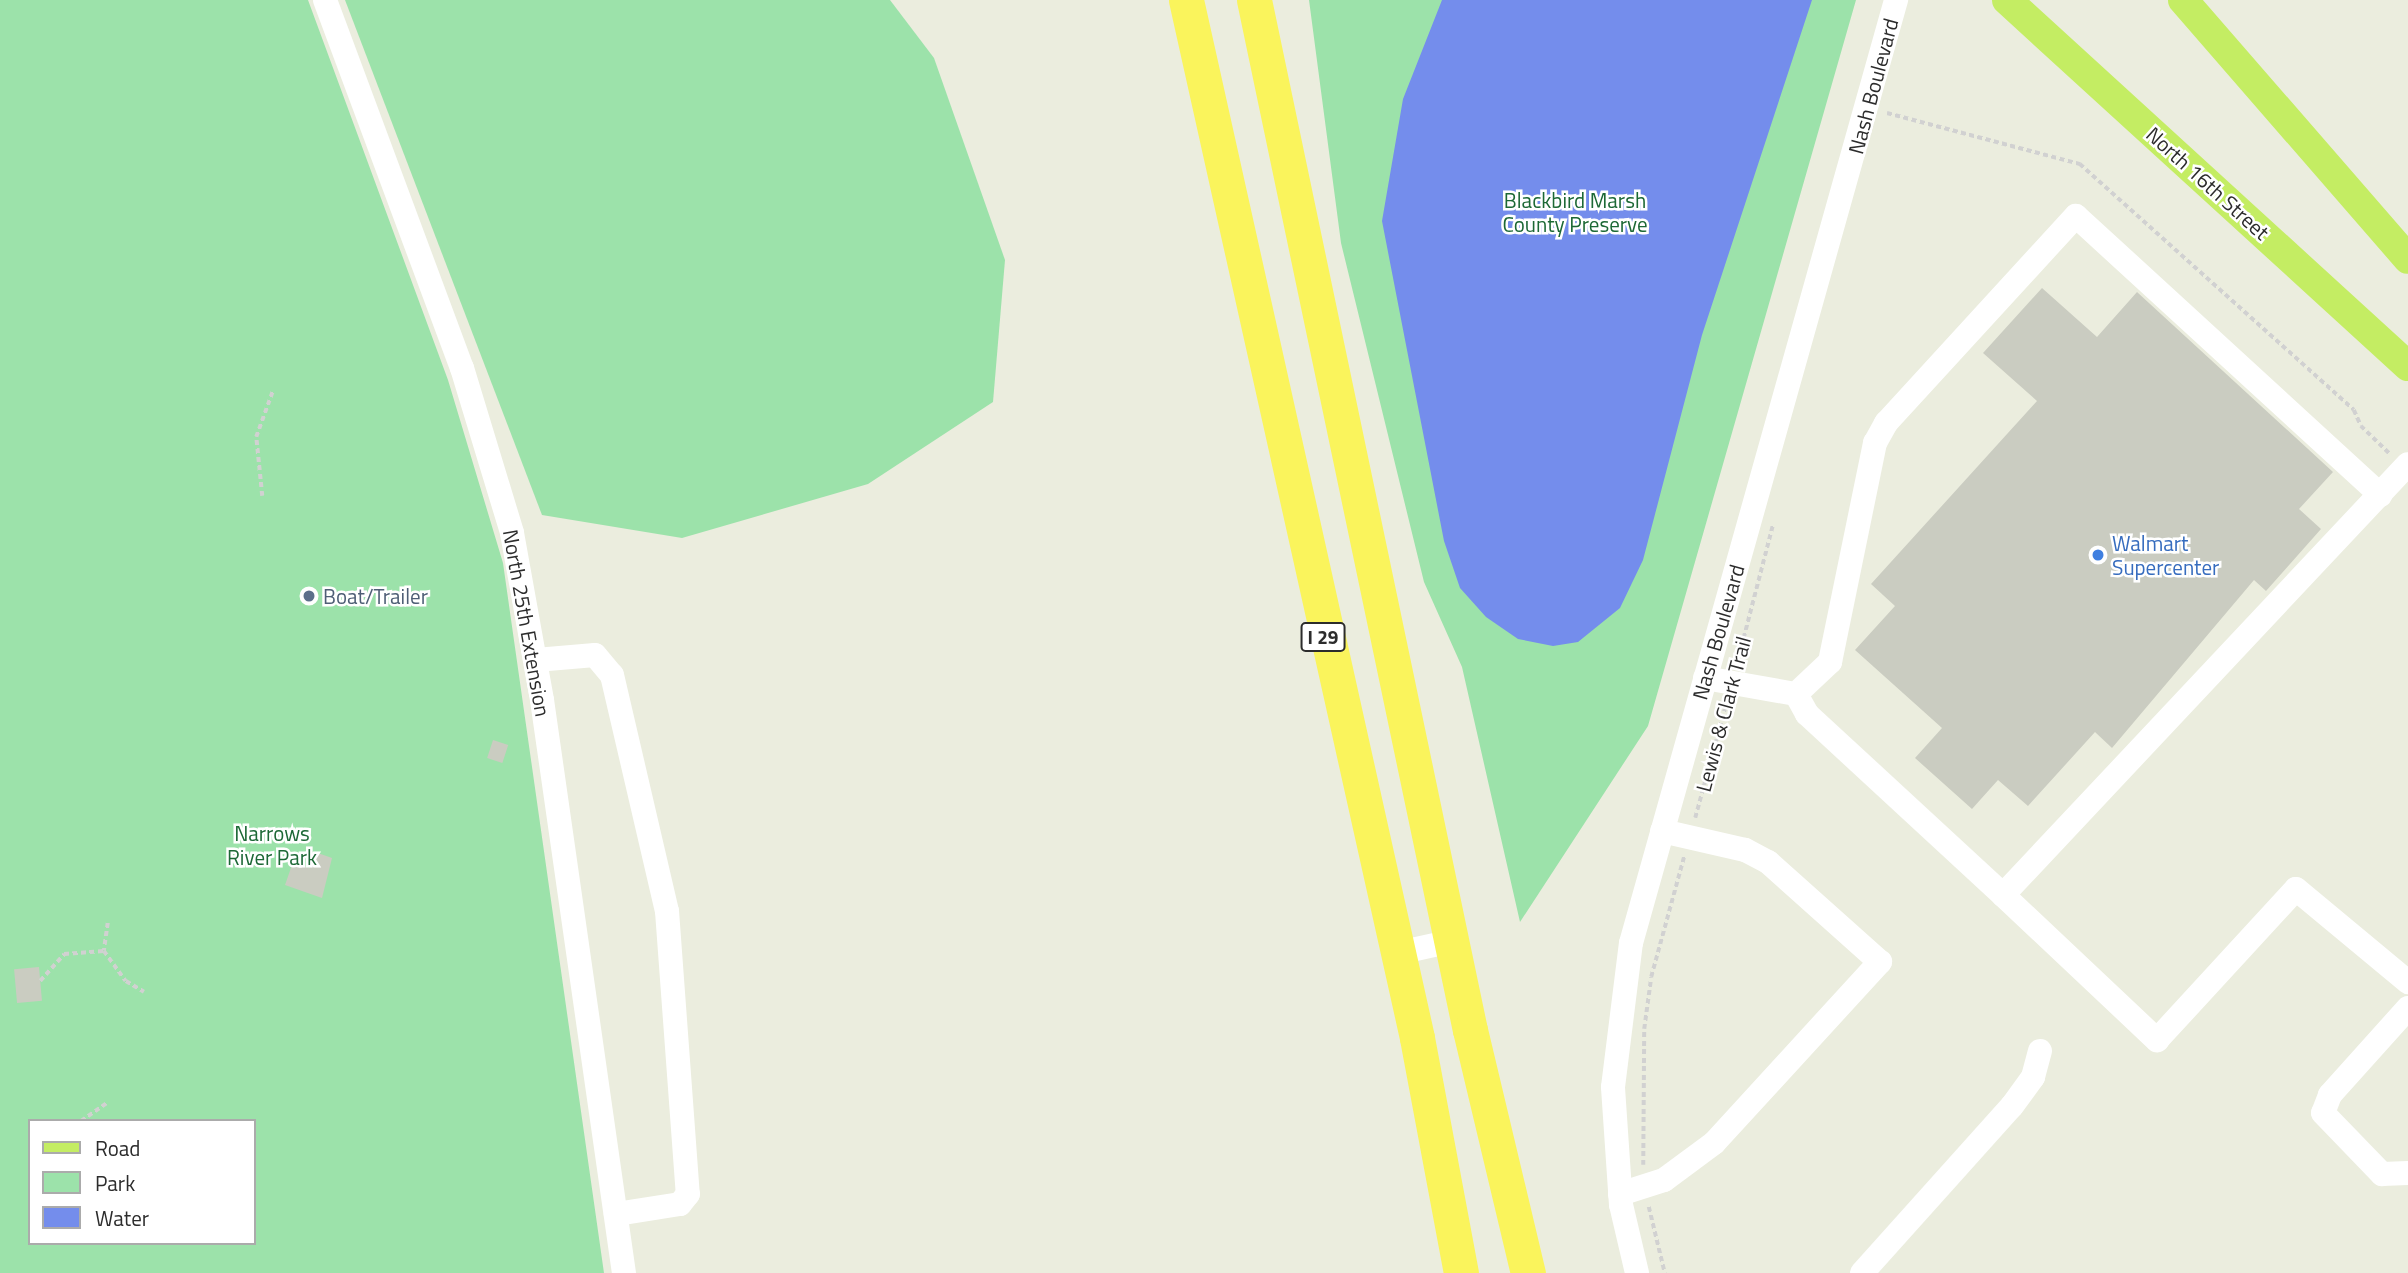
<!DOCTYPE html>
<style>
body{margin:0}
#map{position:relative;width:2408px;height:1273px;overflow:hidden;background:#ebedde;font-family:"Titillium Web",sans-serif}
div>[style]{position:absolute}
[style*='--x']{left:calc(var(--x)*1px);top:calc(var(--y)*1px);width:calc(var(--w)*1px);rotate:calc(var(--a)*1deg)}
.green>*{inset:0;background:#9ce2aa}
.water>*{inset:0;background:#748dec}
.building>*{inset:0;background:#caccc1;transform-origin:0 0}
.path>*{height:3.5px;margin-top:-1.75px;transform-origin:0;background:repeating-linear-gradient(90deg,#d1d1d1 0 5px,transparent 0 8.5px)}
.minor>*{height:24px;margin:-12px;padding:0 12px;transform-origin:12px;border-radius:12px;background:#fff}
.major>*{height:30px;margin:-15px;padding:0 15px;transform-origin:15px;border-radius:15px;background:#c4ed63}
.highway>*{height:35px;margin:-17.5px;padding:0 17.5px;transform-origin:17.5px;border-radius:17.5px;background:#faf45c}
.dots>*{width:19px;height:19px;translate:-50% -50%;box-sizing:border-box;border:4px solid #fff;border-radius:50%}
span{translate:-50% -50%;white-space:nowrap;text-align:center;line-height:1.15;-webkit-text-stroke:5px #fff;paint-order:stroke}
.shield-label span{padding:2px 5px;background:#fff;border:2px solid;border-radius:5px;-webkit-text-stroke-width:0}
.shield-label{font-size:19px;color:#2c2c2c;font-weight:700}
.street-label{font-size:21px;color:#2c2c2c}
.park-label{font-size:21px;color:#1c6835}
.shop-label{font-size:21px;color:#366cbe}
.left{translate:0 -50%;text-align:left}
.service-label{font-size:21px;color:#4e5e75}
.legend{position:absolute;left:28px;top:1119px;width:228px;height:126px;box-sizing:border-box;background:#fff;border:2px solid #ababab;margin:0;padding:9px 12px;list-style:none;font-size:21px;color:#2c2c2c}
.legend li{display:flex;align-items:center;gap:14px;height:35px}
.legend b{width:35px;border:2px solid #ababab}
</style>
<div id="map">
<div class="green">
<i style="clip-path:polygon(evenodd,0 0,308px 0,448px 380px,503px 563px,604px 1273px,0 1273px,0 0,30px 1121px,254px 1121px,254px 1243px,30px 1243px,30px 1121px)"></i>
<i style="clip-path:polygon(345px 0,890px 0,934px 58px,1005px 260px,993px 402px,868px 484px,682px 538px,542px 515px)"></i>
<i style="clip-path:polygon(1309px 0,1856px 0,1648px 726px,1520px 922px,1462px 667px,1424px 582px,1341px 243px)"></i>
</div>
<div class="water">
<i style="clip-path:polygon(1442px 0,1812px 0,1702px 335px,1643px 560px,1620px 608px,1578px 642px,1553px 646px,1518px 639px,1486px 617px,1460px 588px,1444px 541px,1382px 221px,1403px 99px)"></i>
</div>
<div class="building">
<i style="clip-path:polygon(2042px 288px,2097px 337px,2137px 292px,2333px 472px,2299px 509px,2321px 529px,2266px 591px,2254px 580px,2112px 748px,2095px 732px,2028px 806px,1998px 780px,1972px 809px,1915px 758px,1942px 728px,1855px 650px,1895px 606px,1871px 584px,2037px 401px,1983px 353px)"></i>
<i style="left:493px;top:740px;width:16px;height:19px;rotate:18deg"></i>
<i style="clip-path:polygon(315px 852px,332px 858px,322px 898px,285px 885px,293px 862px,309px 868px)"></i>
<i style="left:39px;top:967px;width:34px;height:25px;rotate:85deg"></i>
</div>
<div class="path">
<i style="--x:1887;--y:113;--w:200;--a:14.8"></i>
<i style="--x:2080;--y:164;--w:368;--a:41.9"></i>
<i style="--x:2354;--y:410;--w:17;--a:66"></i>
<i style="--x:2361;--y:426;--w:39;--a:44"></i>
<i style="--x:262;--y:496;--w:59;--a:-95.8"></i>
<i style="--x:256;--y:437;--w:50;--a:-70.1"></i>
<i style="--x:1737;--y:663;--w:144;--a:-75.5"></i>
<i style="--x:1695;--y:818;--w:118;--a:-74.8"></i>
<i style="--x:108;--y:923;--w:28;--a:98"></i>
<i style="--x:104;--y:951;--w:37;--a:54"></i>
<i style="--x:126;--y:981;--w:21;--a:31"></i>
<i style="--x:40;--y:981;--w:36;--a:-48"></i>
<i style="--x:64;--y:954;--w:40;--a:-4.3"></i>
<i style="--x:81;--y:1121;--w:32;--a:-35"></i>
<i style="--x:1643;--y:1165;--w:136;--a:-89.6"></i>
<i style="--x:1644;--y:1029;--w:52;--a:-82.3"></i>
<i style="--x:1651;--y:977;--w:125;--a:-74.7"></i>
<i style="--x:1649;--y:1207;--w:68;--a:76.4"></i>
</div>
<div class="minor">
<i style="--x:325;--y:0;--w:393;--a:69.6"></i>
<i style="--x:462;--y:368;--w:172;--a:73.1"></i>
<i style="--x:512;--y:533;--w:170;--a:79.8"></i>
<i style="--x:542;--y:700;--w:579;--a:81.86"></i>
<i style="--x:536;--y:660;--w:59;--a:-4.8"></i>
<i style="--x:595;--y:655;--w:26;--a:50"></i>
<i style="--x:612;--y:675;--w:242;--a:76.9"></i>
<i style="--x:667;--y:911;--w:284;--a:85.8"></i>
<i style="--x:688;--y:1194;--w:13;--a:129"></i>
<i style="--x:680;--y:1204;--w:65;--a:171.1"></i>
<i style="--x:1705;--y:678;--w:92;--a:10"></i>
<i style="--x:1796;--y:694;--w:23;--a:61"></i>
<i style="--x:1807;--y:714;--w:267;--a:42.7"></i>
<i style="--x:2003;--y:895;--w:591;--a:-46.78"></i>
<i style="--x:1796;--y:694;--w:47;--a:-43.3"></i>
<i style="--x:1830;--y:662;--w:224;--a:-78.4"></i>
<i style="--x:1875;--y:443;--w:23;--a:-61"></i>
<i style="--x:1886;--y:423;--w:281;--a:-47.5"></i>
<i style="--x:2076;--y:216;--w:413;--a:42.5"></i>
<i style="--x:2003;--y:895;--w:212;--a:43.3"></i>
<i style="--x:2157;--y:1040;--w:205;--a:-47.4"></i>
<i style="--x:2296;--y:889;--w:146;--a:39.7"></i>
<i style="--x:1398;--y:953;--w:55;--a:-12.5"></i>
<i style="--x:2408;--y:1008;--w:117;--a:131.9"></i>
<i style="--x:2330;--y:1095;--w:19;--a:111"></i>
<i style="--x:2323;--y:1113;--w:85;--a:46"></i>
<i style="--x:2382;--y:1174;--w:26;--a:-2"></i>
<i style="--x:1620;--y:1194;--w:46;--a:-17.7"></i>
<i style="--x:1664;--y:1180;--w:62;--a:-36.5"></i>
<i style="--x:1714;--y:1143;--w:246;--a:-47.5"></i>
<i style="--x:1880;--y:962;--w:150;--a:-138.2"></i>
<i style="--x:1768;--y:862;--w:26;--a:-152"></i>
<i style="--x:1745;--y:850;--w:85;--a:-167.1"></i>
<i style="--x:1637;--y:1273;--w:70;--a:-103.2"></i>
<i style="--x:1621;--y:1205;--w:118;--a:-93.9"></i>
<i style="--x:1613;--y:1087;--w:145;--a:-82.9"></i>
<i style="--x:1631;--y:943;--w:980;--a:-74.3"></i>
<i style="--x:1862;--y:1273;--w:224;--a:-48.1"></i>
<i style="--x:2012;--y:1106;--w:36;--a:-54"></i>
<i style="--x:2033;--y:1077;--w:27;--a:-75"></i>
</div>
<div class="major">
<i style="--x:2007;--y:0;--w:543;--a:42.39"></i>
<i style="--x:2183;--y:0;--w:343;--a:49"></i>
</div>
<div class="highway">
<i style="--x:1186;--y:0;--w:1063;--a:77.45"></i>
<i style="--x:1417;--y:1038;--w:239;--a:79.4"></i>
<i style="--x:1254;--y:0;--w:1052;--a:78.16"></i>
<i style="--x:1470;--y:1030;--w:250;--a:76.6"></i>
</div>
<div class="dots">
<i style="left:2098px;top:555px;background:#3f7fe0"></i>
<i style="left:309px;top:596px;background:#5c6f8a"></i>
</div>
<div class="shield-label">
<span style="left:1323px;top:637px">I 29</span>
</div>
<div class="street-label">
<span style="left:1873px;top:86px;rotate:-75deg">Nash Boulevard</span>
<span style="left:2208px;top:183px;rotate:42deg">North 16th Street</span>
<span style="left:527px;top:623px;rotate:80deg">North 25th Extension</span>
<span style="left:1718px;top:632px;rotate:-74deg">Nash Boulevard</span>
<span style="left:1723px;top:714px;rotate:-75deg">Lewis &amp; Clark Trail</span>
</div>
<div class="park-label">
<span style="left:1575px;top:212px">Blackbird Marsh<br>County Preserve</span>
<span style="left:272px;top:845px">Narrows<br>River Park</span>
</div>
<div class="shop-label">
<span class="left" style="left:2112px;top:555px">Walmart<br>Supercenter</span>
</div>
<div class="service-label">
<span class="left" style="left:323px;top:596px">Boat/Trailer</span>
</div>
<ul class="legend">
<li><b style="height:9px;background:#c4ed63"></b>Road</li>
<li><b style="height:19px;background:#9ce2aa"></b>Park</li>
<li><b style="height:19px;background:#748dec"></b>Water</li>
</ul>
</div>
